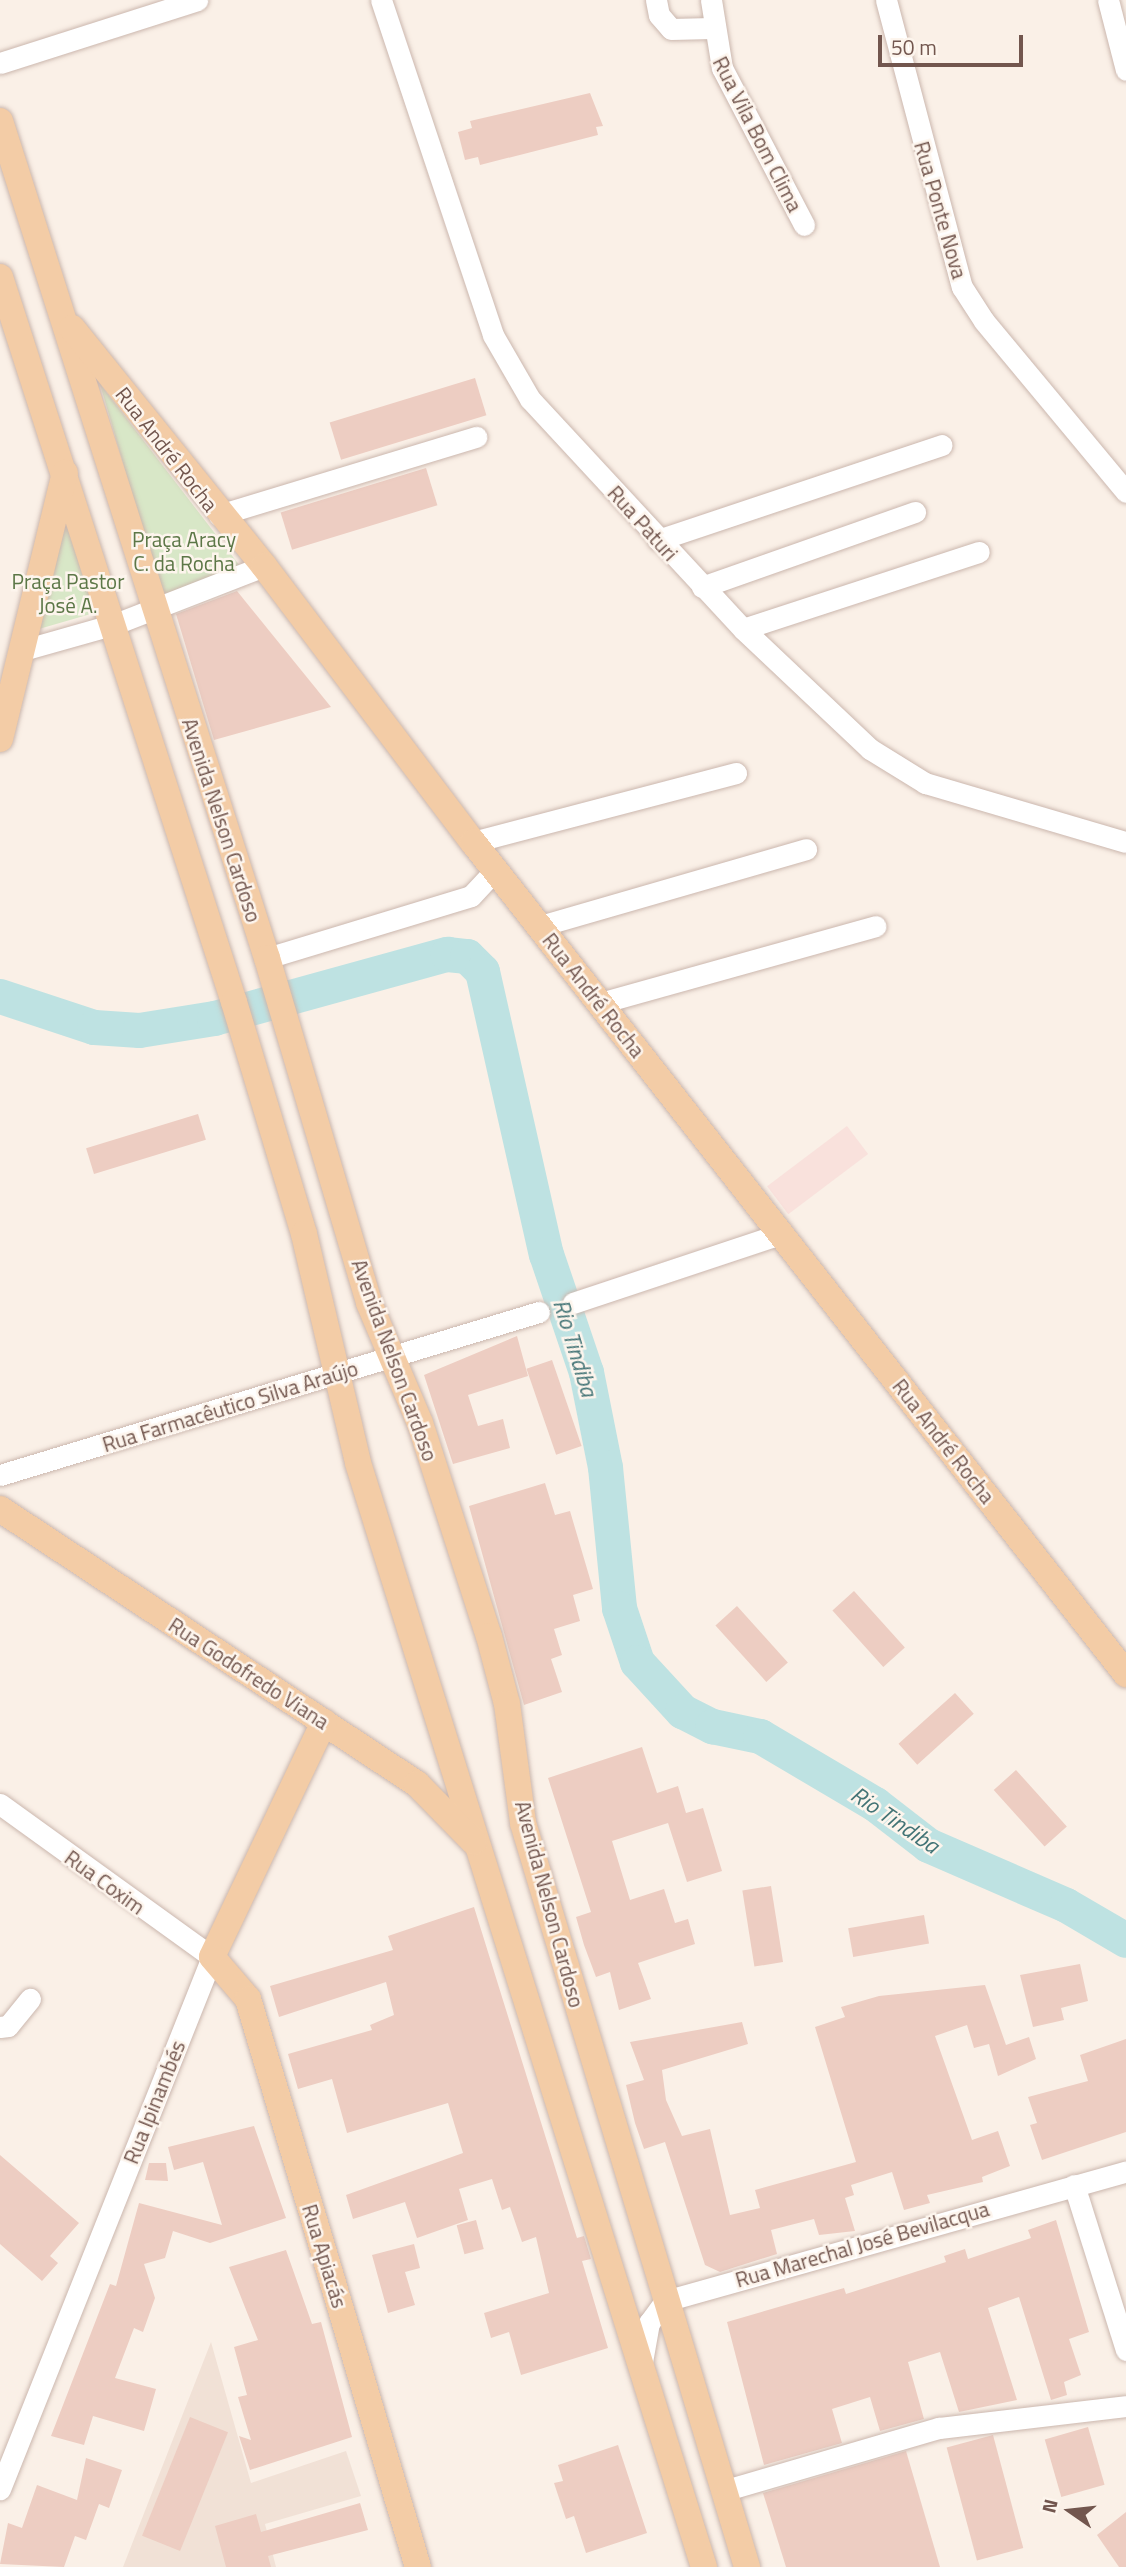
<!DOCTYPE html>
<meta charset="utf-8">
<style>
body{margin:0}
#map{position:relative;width:1126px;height:2567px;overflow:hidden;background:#faf0e7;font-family:"Titillium Web",sans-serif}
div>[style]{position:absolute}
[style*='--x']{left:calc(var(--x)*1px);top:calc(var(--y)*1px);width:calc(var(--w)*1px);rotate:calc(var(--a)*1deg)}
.residential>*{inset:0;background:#f1e1d6}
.commercial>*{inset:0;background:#f9e1dc;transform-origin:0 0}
.green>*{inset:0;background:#d8e7c7}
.river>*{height:35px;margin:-17.5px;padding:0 17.5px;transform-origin:17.5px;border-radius:17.5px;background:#bee2e2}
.building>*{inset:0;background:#edcdc2;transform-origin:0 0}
.roads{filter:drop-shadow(0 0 2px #cbb7ae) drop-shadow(0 0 2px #cbb7ae)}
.minor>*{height:21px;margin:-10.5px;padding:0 10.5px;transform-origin:10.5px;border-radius:10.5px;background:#fff}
.major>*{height:26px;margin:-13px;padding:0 13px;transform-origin:13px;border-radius:13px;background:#f3cca6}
span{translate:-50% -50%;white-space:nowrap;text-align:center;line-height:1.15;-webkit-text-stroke:5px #fdf5ed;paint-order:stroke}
.street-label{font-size:21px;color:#72564e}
.park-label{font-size:21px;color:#5c7747}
.water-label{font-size:23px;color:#437476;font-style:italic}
.north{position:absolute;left:1035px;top:2476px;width:70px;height:70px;-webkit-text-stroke:5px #fdf5ed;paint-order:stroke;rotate:284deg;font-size:19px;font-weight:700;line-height:28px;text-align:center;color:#72564e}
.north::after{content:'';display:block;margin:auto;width:24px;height:32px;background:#72564e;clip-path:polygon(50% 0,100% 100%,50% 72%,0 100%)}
.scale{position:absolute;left:878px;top:35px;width:145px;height:32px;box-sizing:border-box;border:4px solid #72564e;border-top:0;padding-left:9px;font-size:21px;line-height:24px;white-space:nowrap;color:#72564e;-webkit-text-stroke:5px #fdf5ed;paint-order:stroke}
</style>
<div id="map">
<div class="residential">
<i style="clip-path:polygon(211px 2342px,251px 2483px,346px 2451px,361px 2496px,265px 2524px,276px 2567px,123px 2567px)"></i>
</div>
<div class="commercial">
<i style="left:847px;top:1126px;width:35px;height:100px;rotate:53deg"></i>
</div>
<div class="green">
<i style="clip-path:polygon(100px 384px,240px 566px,162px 597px)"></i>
<i style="clip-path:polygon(66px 493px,101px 611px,32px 631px)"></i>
</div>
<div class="river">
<i style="--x:0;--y:996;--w:99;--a:18.3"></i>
<i style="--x:94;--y:1027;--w:45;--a:3.8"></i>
<i style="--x:139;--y:1030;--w:76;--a:-9.1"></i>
<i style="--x:214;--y:1018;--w:242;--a:-15.4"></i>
<i style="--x:447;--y:954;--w:20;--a:6"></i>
<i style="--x:467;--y:956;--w:21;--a:45"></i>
<i style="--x:482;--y:971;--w:290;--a:77.3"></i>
<i style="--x:546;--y:1254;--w:125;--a:71.3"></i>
<i style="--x:586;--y:1372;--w:97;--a:78.7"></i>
<i style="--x:605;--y:1467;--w:142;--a:84.3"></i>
<i style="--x:619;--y:1608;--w:57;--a:71.6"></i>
<i style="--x:637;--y:1662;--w:67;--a:47.4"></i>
<i style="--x:682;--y:1711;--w:34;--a:27"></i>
<i style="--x:712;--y:1726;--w:49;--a:11.8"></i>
<i style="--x:760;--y:1736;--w:134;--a:30.6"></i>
<i style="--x:875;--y:1804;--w:67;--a:37.7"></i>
<i style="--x:928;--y:1845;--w:150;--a:23.5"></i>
<i style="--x:1066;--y:1905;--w:69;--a:30.3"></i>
</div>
<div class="building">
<i style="clip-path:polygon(590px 93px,603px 126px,596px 127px,598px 135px,480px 165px,478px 157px,465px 160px,458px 132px,472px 128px,470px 121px)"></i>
<i style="left:475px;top:378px;width:39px;height:152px;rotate:73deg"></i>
<i style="left:426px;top:468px;width:39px;height:152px;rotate:73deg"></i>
<i style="clip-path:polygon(237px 591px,331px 707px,214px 740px,176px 614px)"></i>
<i style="left:198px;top:1114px;width:27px;height:117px;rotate:73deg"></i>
<i style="clip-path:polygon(517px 1336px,528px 1376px,468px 1395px,478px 1426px,503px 1419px,510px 1448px,453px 1464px,424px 1375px)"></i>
<i style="left:552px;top:1360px;width:91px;height:27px;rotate:71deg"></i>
<i style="clip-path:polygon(545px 1483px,555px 1515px,570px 1511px,593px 1589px,573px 1595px,580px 1621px,554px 1629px,562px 1655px,551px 1659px,562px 1692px,524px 1705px,469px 1506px)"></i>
<i style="left:854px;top:1591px;width:76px;height:29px;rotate:48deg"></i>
<i style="left:737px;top:1606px;width:76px;height:29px;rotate:48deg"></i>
<i style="left:955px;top:1693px;width:28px;height:76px;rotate:48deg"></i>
<i style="clip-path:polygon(642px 1747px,657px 1793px,678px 1786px,686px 1813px,703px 1808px,722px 1871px,687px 1882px,668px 1823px,612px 1841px,630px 1900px,664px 1889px,675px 1923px,688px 1919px,695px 1944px,638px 1963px,651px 1999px,619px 2010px,610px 1972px,596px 1977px,584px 1945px,576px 1917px,591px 1912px,548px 1778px)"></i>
<i style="left:1016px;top:1770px;width:76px;height:30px;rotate:48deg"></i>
<i style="left:771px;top:1886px;width:77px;height:29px;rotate:81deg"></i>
<i style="clip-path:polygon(474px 1907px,577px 2238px,584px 2236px,591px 2259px,582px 2261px,608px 2348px,521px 2375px,509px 2332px,491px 2338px,484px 2313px,549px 2293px,536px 2237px,522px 2242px,510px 2207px,502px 2210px,492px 2179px,459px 2189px,468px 2220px,417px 2238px,405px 2202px,353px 2219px,346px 2195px,463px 2153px,448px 2103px,347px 2133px,332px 2079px,298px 2089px,288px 2054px,372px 2030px,370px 2025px,394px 2015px,386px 1982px,279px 2017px,270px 1986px,393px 1950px,388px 1936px)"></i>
<i style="left:924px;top:1915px;width:29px;height:77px;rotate:80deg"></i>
<i style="clip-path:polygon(1080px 1964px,1088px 2001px,1061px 2008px,1064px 2020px,1033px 2027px,1020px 1975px)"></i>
<i style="clip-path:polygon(985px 1985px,1006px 2045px,1029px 2037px,1036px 2059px,998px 2076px,989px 2044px,974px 2048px,967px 2025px,935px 2036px,972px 2140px,998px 2131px,1010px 2166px,982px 2177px,983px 2182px,927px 2195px,930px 2203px,904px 2210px,892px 2172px,851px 2185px,854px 2195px,845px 2198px,855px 2231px,819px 2235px,814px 2219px,771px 2230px,777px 2254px,720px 2272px,705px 2265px,665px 2142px,644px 2149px,635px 2123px,626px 2085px,644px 2080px,630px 2042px,742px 2022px,748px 2044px,662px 2070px,666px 2100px,682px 2136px,710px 2129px,730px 2215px,760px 2208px,755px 2190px,856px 2162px,815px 2027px,845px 2017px,841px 2007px,879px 1996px)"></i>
<i style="clip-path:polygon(1126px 2039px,1126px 2132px,1042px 2160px,1030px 2125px,1037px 2123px,1028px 2097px,1088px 2081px,1080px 2055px)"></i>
<i style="clip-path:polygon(254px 2126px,286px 2218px,210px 2243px,173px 2231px,165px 2258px,144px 2264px,155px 2298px,143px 2332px,134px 2328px,115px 2378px,156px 2389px,144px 2431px,93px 2416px,84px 2445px,51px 2436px,110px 2284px,116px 2286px,139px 2203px,222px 2225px,203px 2162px,174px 2170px,168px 2147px)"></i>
<i style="clip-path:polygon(0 2155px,79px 2223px,50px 2256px,58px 2263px,42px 2281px,0 2244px)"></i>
<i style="clip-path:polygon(149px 2163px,166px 2163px,168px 2181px,145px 2180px)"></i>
<i style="left:476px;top:2220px;width:30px;height:20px;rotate:75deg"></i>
<i style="clip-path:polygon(1056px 2220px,1089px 2332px,1069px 2339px,1081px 2375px,1064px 2382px,1067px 2395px,1051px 2400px,1019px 2297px,988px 2308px,1017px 2400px,959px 2412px,940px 2352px,908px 2362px,924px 2419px,880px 2431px,870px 2397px,832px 2409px,842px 2443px,764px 2465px,727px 2322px,844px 2288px,846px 2294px,887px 2281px,946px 2262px,944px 2256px,965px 2249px,968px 2259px,1031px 2238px,1028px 2230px)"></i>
<i style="clip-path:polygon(414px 2244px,420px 2268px,405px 2272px,415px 2305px,388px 2313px,372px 2255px)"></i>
<i style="clip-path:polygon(286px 2250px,312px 2324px,321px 2322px,352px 2437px,250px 2470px,239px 2436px,251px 2440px,238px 2397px,247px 2395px,234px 2347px,258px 2340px,229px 2267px)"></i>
<i style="left:190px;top:2417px;width:41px;height:128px;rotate:22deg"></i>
<i style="left:1088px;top:2427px;width:60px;height:45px;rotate:74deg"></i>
<i style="left:993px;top:2435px;width:117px;height:48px;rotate:75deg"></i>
<i style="clip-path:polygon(618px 2445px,647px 2533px,586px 2553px,574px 2516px,566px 2519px,554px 2483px,563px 2481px,558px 2465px)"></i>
<i style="clip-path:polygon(906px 2451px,940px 2567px,786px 2567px,763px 2493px)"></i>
<i style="clip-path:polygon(86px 2458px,122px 2470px,109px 2508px,99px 2504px,86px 2540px,75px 2536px,64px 2567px,0 2564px,8px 2523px,22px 2528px,37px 2485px,77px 2500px)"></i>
<i style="clip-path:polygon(360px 2503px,368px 2530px,268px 2556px,271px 2567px,226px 2567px,215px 2526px,256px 2514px,261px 2532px)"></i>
<i style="clip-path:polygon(1126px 2512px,1126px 2567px,1119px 2567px,1097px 2535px)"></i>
</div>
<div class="roads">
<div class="minor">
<i style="--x:381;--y:0;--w:353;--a:71.5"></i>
<i style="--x:493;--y:335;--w:74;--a:60"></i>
<i style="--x:530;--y:399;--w:313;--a:47.2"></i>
<i style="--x:743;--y:629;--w:175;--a:43.4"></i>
<i style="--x:870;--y:749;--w:65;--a:31.7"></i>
<i style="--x:925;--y:783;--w:209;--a:16.4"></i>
<i style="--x:656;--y:0;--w:15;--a:79"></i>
<i style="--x:659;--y:15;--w:18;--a:49"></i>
<i style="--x:671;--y:29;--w:41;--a:-1.4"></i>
<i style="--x:711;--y:0;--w:69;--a:80.8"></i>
<i style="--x:722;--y:68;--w:177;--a:62.4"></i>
<i style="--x:886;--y:0;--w:297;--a:75.2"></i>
<i style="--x:962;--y:287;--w:40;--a:57.1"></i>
<i style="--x:984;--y:321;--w:222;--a:50.3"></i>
<i style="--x:1108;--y:0;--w:72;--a:75.6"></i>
<i style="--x:0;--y:63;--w:207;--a:-17.7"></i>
<i style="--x:219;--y:515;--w:269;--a:-16.9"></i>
<i style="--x:658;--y:540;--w:299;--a:-18.5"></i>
<i style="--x:702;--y:587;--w:226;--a:-19.4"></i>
<i style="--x:743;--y:629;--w:248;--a:-18.1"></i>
<i style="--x:23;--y:650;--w:96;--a:-15.8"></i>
<i style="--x:115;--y:624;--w:160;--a:-21.3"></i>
<i style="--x:473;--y:842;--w:272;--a:-14.7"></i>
<i style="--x:540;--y:926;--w:277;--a:-16.1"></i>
<i style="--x:267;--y:958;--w:213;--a:-16.9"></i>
<i style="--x:471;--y:896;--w:35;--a:-47"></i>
<i style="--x:600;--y:1003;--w:286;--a:-15.6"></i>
<i style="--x:573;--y:1303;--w:219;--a:-18.4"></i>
<i style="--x:0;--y:1475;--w:563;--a:-16.83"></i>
<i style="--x:0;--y:1804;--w:261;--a:35.8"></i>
<i style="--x:212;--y:1957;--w:573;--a:111.73"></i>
<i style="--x:0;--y:2027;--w:8;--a:-7"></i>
<i style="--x:8;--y:2026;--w:35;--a:-51"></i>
<i style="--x:1074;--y:2185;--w:173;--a:72.5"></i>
<i style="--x:642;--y:2362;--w:40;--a:-80"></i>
<i style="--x:649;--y:2323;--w:27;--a:-54"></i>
<i style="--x:665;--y:2301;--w:479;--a:-15.7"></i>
<i style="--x:723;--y:2491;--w:225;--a:-16.3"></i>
<i style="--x:939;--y:2428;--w:188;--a:-6.7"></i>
</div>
<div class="major">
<i style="--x:0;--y:121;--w:879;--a:72.31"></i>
<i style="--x:267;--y:958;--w:360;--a:73.5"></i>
<i style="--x:369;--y:1303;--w:130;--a:67"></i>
<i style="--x:420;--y:1423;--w:224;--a:72.1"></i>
<i style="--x:489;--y:1636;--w:70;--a:75.2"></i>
<i style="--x:507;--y:1704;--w:120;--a:82.3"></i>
<i style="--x:523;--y:1823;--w:777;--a:73.24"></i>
<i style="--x:0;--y:277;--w:762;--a:72.11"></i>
<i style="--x:234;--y:1002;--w:242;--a:73.2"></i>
<i style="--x:304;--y:1234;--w:235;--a:76.7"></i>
<i style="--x:358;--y:1463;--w:1157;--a:72.6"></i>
<i style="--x:72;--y:328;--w:306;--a:51.1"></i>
<i style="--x:264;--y:566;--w:346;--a:52.9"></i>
<i style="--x:473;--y:842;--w:1058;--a:51.87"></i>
<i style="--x:0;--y:739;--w:274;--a:-76.3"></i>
<i style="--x:0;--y:1509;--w:500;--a:33.4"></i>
<i style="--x:417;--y:1784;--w:81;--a:45.5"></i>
<i style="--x:324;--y:1722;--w:260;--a:115.5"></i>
<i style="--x:212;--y:1957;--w:55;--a:49.4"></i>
<i style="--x:248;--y:1999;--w:593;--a:73.34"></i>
</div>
</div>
<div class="street-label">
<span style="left:758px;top:134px;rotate:63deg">Rua Vila Bom Clima</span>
<span style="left:941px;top:210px;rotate:74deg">Rua Ponte Nova</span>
<span style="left:167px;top:449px;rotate:52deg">Rua André Rocha</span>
<span style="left:643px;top:523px;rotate:48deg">Rua Paturi</span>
<span style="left:222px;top:820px;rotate:72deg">Avenida Nelson Cardoso</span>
<span style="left:594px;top:995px;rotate:52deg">Rua André Rocha</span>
<span style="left:395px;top:1360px;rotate:70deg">Avenida Nelson Cardoso</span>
<span style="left:230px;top:1406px;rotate:-17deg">Rua Farmacêutico Silva Araújo</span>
<span style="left:944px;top:1441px;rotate:52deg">Rua André Rocha</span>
<span style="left:249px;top:1673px;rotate:33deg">Rua Godofredo Viana</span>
<span style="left:105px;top:1882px;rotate:36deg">Rua Coxim</span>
<span style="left:550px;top:1904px;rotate:75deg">Avenida Nelson Cardoso</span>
<span style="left:154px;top:2102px;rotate:-68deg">Rua Ipinambés</span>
<span style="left:862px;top:2244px;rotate:-16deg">Rua Marechal José Bevilacqua</span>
<span style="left:325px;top:2256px;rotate:73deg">Rua Apiacás</span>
</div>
<div class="park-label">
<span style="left:184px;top:551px">Praça Aracy<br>C. da Rocha</span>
<span style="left:68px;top:593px">Praça Pastor<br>José A.</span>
</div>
<div class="water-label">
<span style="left:575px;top:1348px;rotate:73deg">Rio Tindiba</span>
<span style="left:895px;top:1820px;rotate:34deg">Rio Tindiba</span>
</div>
<div class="north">N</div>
<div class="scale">50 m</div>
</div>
